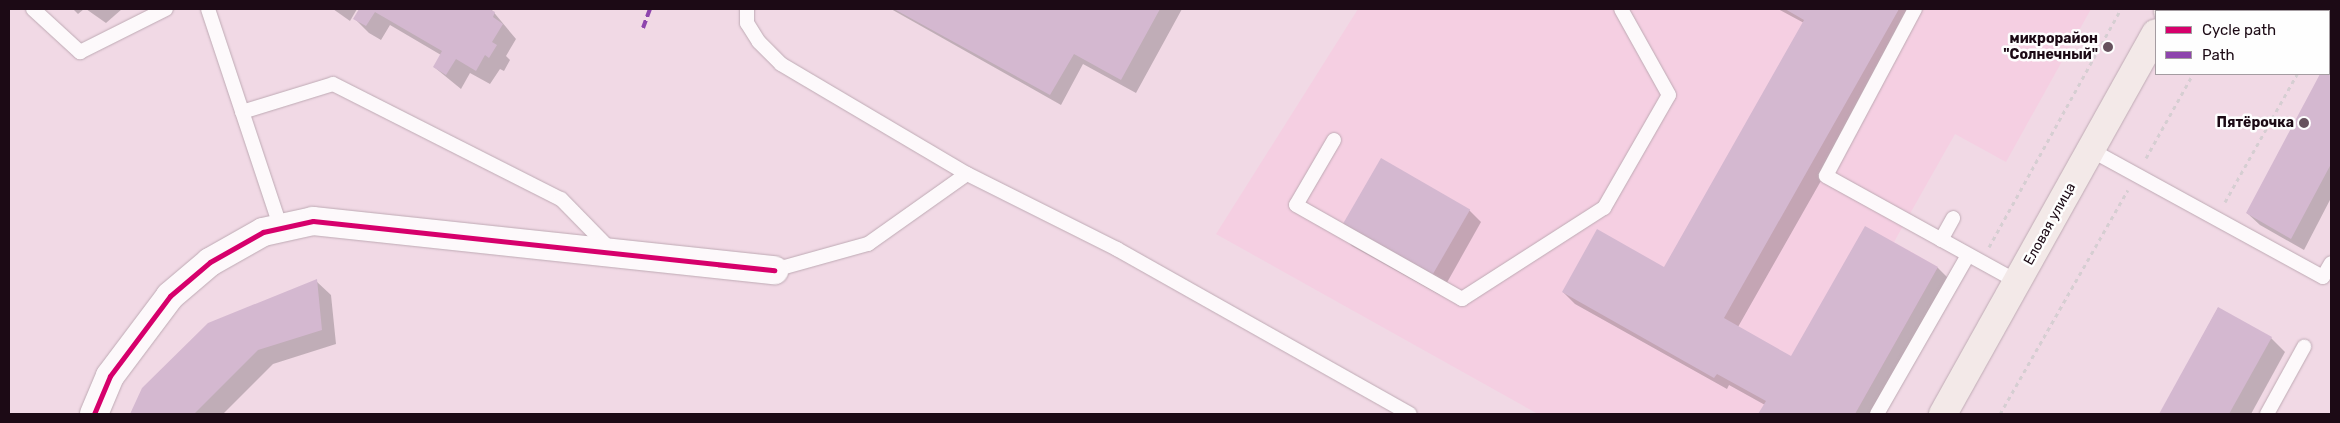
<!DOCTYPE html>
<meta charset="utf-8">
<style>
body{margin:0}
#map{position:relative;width:2340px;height:423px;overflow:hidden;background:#f1d9e5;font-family:Rubik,sans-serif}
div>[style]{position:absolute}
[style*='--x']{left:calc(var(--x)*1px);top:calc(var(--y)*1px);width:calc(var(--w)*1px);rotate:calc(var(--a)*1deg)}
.built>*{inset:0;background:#f5cfe2}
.shadow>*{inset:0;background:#0003}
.building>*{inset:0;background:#d4b8d0;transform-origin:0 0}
.path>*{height:3px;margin-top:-1.5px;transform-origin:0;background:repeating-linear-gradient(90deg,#d6ced2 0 4px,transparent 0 8px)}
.roads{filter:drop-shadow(0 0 1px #beaab4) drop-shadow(0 0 1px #beaab4)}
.service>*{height:14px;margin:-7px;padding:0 7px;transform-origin:7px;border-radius:7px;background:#fdf9fb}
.minor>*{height:28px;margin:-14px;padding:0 14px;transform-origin:14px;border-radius:14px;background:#fdf9fb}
.primary>*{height:28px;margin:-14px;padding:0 14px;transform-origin:14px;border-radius:14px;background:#f3e9e8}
.quiet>*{height:4px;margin-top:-2px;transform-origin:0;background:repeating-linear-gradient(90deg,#8e44ad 0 8px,transparent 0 12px)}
.cycleway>*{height:5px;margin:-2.5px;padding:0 2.5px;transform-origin:2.5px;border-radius:2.5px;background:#d6006c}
.dots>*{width:14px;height:14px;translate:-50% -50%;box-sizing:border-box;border:2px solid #fefefe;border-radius:50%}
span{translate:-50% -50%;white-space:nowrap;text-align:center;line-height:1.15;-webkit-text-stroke:5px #fefefe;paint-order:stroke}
.poi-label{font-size:14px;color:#1c0a15;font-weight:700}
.right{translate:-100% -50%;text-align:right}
.street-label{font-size:14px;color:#1c0a15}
.frame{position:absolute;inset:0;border:10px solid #1c0a15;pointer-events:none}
.legend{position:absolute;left:2155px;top:10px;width:175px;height:65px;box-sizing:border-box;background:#fefefe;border:1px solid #a49ca1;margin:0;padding:6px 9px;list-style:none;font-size:15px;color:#1c0a15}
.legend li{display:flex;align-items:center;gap:10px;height:25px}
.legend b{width:25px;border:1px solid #a49ca1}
</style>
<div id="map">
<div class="built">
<i style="clip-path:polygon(1358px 9px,2091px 9px,2006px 162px,1955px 134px,1894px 242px,1938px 267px,1855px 414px,1538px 414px,1216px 234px)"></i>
</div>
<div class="shadow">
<i style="clip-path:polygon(73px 9px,84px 9px,78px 14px)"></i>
<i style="clip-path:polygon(86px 9px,122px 9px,106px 23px)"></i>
<i style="clip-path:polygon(333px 9px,357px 9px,350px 21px)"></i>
<i style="clip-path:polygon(361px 9px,491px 9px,516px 39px,506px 56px,510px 60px,504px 71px,500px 69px,490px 84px,470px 73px,461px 89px,434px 67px,441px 55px,390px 25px,381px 40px,369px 33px,355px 19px)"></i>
<i style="clip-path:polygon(891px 9px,1083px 11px,1182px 9px,1136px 93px,1083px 64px,1061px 105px)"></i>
<i style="clip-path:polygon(1778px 9px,1905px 9px,1914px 17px,1738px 327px,1792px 358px,1865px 228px,1938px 268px,1950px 280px,1874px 414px,1760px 414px,1765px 405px,1729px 385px,1727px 389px,1575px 304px,1563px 292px,1665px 269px,1804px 23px)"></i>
<i style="clip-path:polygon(2331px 57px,2331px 198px,2304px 250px,2260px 225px,2247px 213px,2322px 74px,2329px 74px)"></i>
<i style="clip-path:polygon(1469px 210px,1481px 222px,1440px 295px,1352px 246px,1340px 233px)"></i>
<i style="clip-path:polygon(316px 281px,331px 295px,336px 344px,273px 364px,223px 414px,132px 414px,143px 388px)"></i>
<i style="clip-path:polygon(2218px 308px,2271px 338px,2285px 352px,2251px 414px,2160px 414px)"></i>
</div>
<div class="building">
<i style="clip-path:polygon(359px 9px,489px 9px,495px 12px,493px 17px,503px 24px,492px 42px,497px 45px,489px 58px,485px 55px,476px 71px,456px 59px,446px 75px,433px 67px,442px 51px,375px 12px,366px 26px,353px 19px)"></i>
<i style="clip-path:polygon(894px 9px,1160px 9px,1121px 80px,1074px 54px,1050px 95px)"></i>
<i style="clip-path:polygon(1785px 9px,1899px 9px,1724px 318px,1791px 356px,1865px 226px,1938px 267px,1855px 414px,1758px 414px,1766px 401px,1717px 374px,1714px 378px,1562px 292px,1597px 229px,1664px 267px,1804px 20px)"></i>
<i style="clip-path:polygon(2331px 54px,2331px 164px,2291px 239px,2246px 213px,2320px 74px,2329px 74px)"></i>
<i style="left:1381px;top:158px;width:103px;height:87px;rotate:30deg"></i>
<i style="clip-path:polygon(317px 279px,322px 330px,258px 350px,194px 414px,130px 414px,142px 388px,208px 323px)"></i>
<i style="clip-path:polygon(2218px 307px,2272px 337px,2229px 414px,2159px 414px)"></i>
</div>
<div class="path">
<i style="--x:2228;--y:11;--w:3;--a:-45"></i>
<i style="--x:2329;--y:17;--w:5;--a:-68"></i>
<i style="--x:2146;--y:158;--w:96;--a:-60.8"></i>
<i style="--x:2225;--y:202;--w:147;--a:-60.6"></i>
<i style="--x:1989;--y:247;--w:272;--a:-61"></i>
<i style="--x:2000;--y:414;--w:258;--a:-60.3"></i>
</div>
<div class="roads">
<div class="service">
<i style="--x:33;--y:9;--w:64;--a:42.5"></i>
<i style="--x:80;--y:52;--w:96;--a:-26.6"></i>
<i style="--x:208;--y:9;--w:231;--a:71.6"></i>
<i style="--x:747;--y:9;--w:14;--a:90"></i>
<i style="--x:747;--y:23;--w:22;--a:58"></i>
<i style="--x:759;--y:42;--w:31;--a:45"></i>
<i style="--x:781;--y:64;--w:216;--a:30.6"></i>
<i style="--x:967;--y:174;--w:168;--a:26.6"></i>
<i style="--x:1117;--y:249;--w:336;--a:29.4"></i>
<i style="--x:1915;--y:9;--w:189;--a:118.1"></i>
<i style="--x:1826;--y:176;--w:219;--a:28.9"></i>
<i style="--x:242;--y:112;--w:95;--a:-17.1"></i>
<i style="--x:333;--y:84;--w:255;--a:26.8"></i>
<i style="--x:561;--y:199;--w:73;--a:45.6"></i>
<i style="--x:1334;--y:140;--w:75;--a:120.3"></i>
<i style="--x:1296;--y:205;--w:191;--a:29.5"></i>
<i style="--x:1462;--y:299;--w:169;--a:-32.7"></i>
<i style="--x:1604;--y:208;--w:130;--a:-60.1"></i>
<i style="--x:1669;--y:95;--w:98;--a:-119.2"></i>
<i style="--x:2091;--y:150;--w:264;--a:28.7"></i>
<i style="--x:2323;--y:277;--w:16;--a:-60"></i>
<i style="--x:1941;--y:240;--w:25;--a:-61"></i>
<i style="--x:774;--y:270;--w:98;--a:-15.5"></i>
<i style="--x:868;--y:244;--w:121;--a:-35.3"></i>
<i style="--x:1877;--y:414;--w:183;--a:-60.2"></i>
<i style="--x:2267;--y:414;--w:77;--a:-61.1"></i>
</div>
<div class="minor">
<i style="--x:94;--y:414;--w:41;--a:-67.2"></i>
<i style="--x:110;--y:376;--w:100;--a:-53.1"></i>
<i style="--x:170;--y:296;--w:52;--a:-40.4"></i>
<i style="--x:210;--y:262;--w:61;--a:-29.5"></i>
<i style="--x:263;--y:232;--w:51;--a:-12.4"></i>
<i style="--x:313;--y:221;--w:464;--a:6.1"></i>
</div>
<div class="primary">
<i style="--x:2168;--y:11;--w:3;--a:-45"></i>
<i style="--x:1943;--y:414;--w:436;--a:-60.8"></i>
</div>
</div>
<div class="quiet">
<i style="--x:643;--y:28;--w:20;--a:-70"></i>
</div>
<div class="cycleway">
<i style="--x:94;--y:414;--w:41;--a:-67.2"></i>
<i style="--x:110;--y:376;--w:100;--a:-53.1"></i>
<i style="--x:170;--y:296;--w:52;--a:-40.4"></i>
<i style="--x:210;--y:262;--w:61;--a:-29.5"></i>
<i style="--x:263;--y:232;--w:51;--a:-12.4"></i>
<i style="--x:313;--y:221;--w:464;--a:6.1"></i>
</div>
<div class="dots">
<i style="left:2108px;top:47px;background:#67525e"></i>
<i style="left:2304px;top:123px;background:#67525e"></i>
</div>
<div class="poi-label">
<span class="right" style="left:2098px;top:47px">микрорайон<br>"Солнечный"</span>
<span class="right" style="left:2294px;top:123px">Пятёрочка</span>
</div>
<div class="street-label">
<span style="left:2050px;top:224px;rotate:-61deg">Еловая улица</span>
</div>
<div class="frame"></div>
<ul class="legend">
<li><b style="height:6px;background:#d6006c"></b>Cycle path</li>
<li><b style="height:6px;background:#8e44ad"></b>Path</li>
</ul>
</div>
